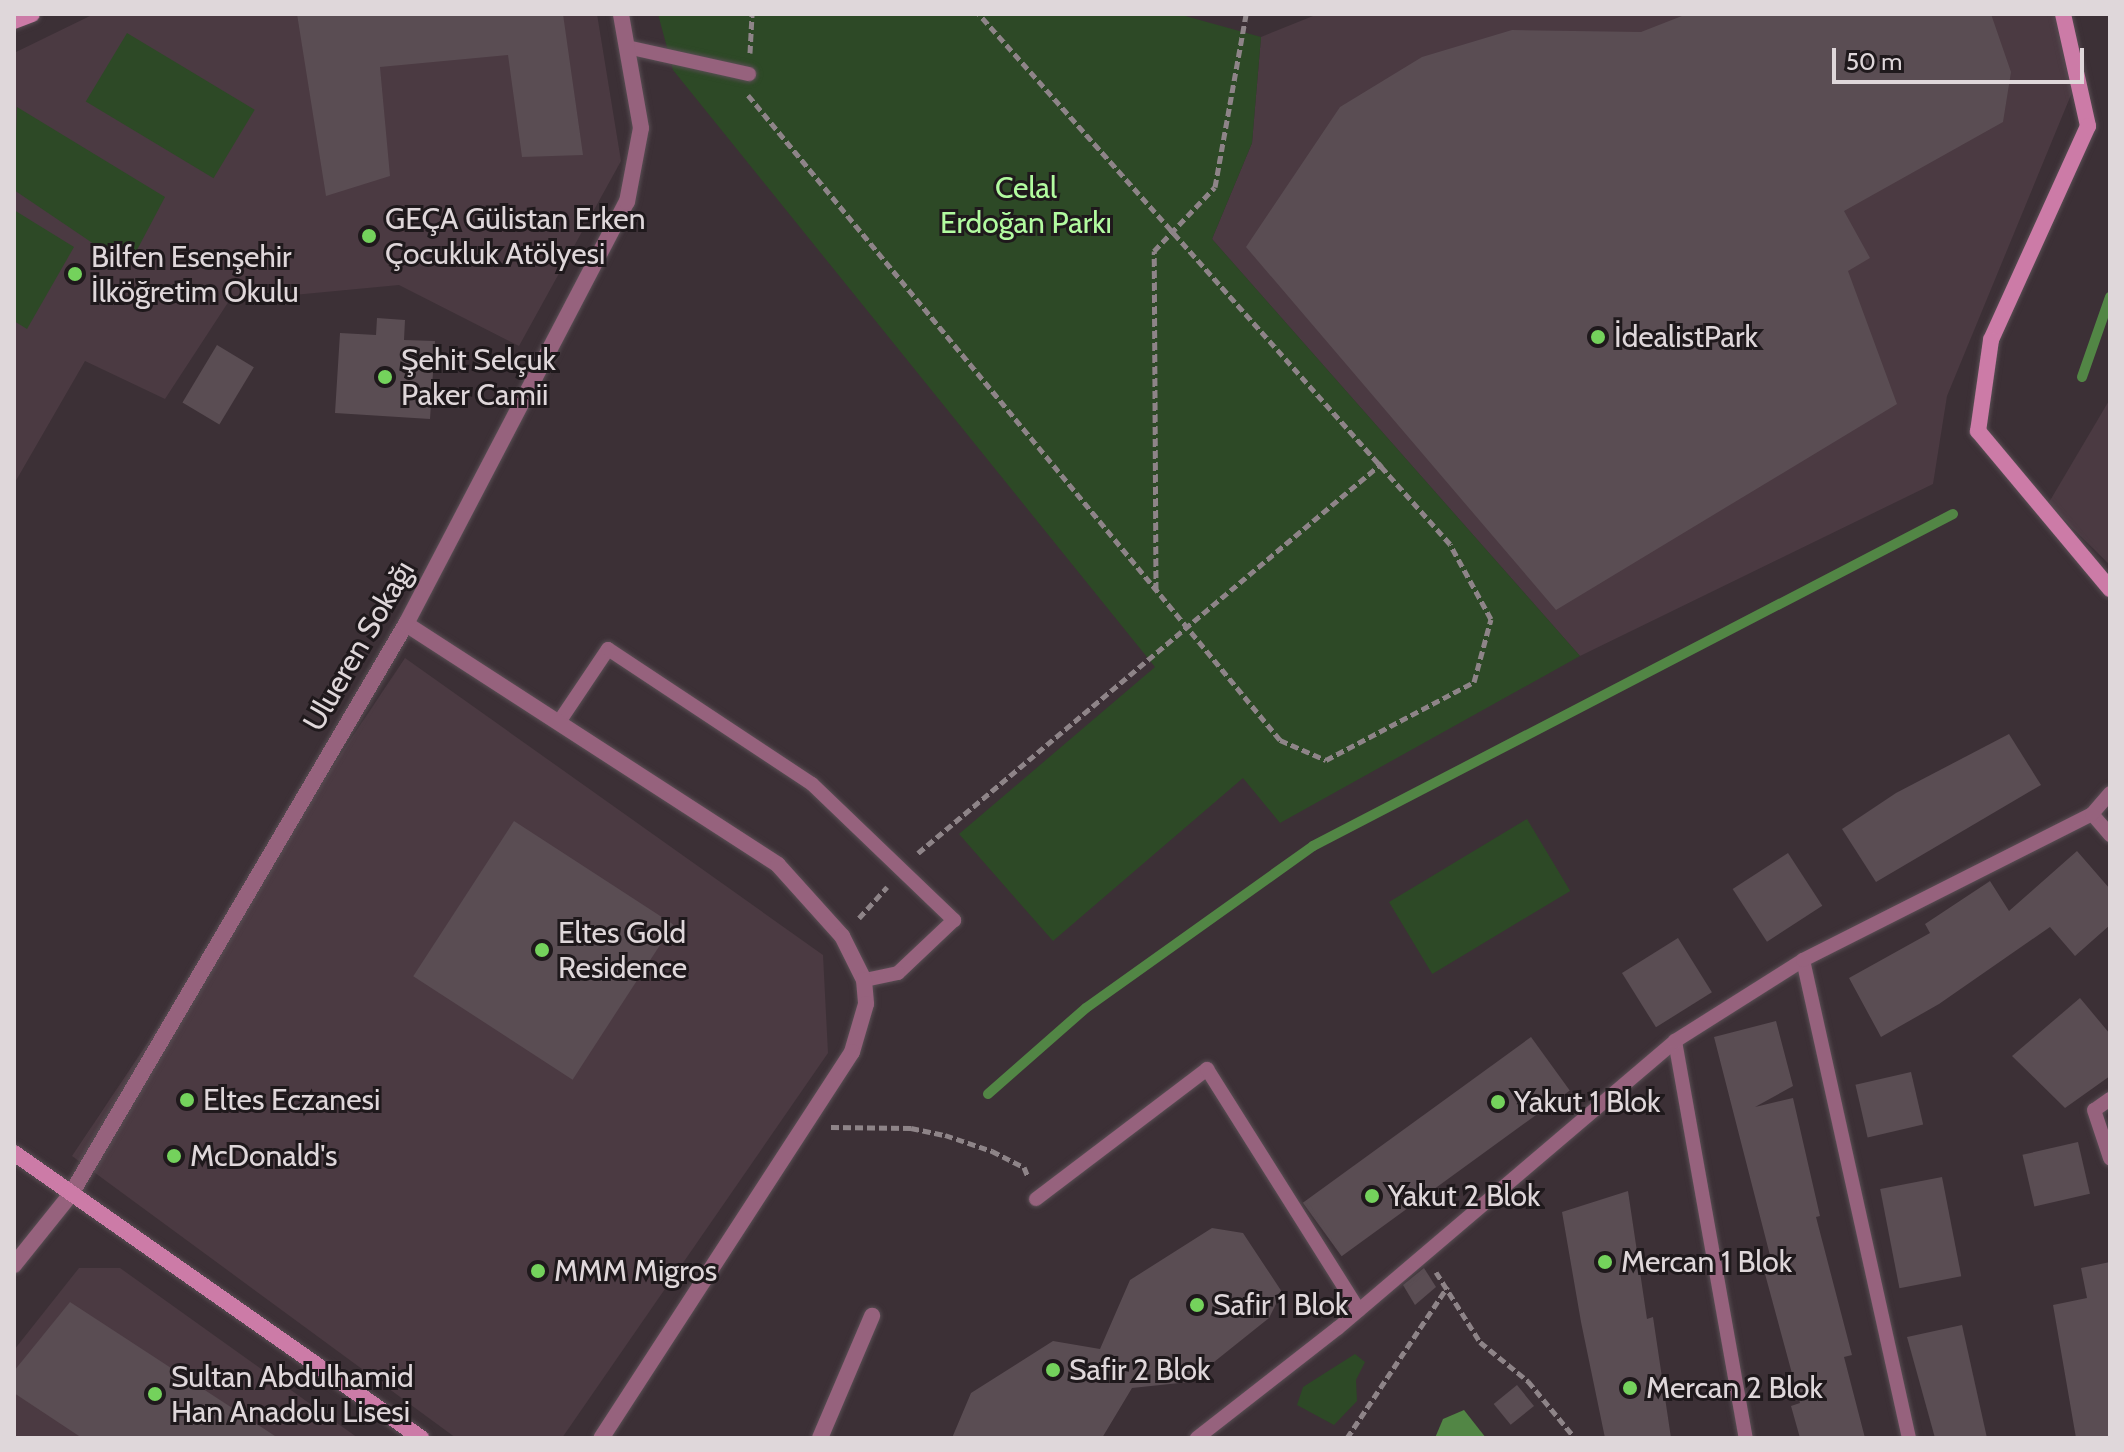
<!DOCTYPE html>
<meta charset="utf-8">
<style>
body{margin:0}
#map{position:relative;width:2124px;height:1452px;overflow:hidden;background:#3c3036;font-family:Cabin,sans-serif}
div>[style]{position:absolute}
[style*='--x']{left:calc(var(--x)*1px);top:calc(var(--y)*1px);width:calc(var(--w)*1px);rotate:calc(var(--a)*1deg)}
.built>*{inset:0;background:#4b3a42}
.green>*{inset:0;background:#2d4926;transform-origin:0 0}
.water>*{inset:0;background:#528645}
.stream>*{height:10px;margin:-5px;padding:0 5px;transform-origin:5px;border-radius:5px;background:#528645}
.building>*{inset:0;background:#5a4d53;transform-origin:0 0}
.path>*{height:5px;margin-top:-2.5px;transform-origin:0;background:repeating-linear-gradient(90deg,#8e8488 0 8px,transparent 0 12px)}
.roads{filter:drop-shadow(0 0 2px #594e54) drop-shadow(0 0 2px #594e54)}
.lane>*{height:14px;margin:-7px;padding:0 7px;transform-origin:7px;border-radius:7px;background:#96627d}
.street>*{height:16px;margin:-8px;padding:0 8px;transform-origin:8px;border-radius:8px;background:#96627d}
.secondary>*{height:16px;margin:-8px;padding:0 8px;transform-origin:8px;border-radius:8px;background:#cc7ba7}
.dots>*{width:22px;height:22px;translate:-50% -50%;box-sizing:border-box;border:4px solid #1f191c;border-radius:50%}
span{translate:-50% -50%;white-space:nowrap;text-align:center;line-height:1.15;-webkit-text-stroke:6px #1f191c;paint-order:stroke}
.park-label{font-size:30px;color:#b2fba0}
.poi-label{font-size:30px;color:#dfd7da}
.left{translate:0 -50%;text-align:left}
.street-label{font-size:30px;color:#dfd7da}
.frame{position:absolute;inset:0;border:16px solid #dfd7da;pointer-events:none}
.scale{position:absolute;left:1832px;top:48px;width:252px;height:36px;box-sizing:border-box;border:4px solid #dfd7da;border-top:0;padding-left:10px;font-size:24px;line-height:28px;white-space:nowrap;color:#dfd7da;-webkit-text-stroke:6px #1f191c;paint-order:stroke}
</style>
<div id="map">
<div class="built">
<i style="clip-path:polygon(94px 14px,597px 14px,621px 161px,519px 346px,399px 285px,229px 301px,165px 399px,85px 361px,14px 484px,14px 53px)"></i>
<i style="clip-path:polygon(1318px 14px,2056px 14px,2080px 73px,1947px 396px,1933px 484px,1580px 656px,1212px 239px,1252px 143px,1261px 37px)"></i>
<i style="clip-path:polygon(2110px 399px,2110px 565px,2048px 504px)"></i>
<i style="clip-path:polygon(405px 658px,823px 955px,828px 1053px,562px 1438px,456px 1438px,72px 1156px)"></i>
<i style="clip-path:polygon(79px 1268px,120px 1268px,358px 1438px,14px 1438px,14px 1350px)"></i>
</div>
<div class="green">
<i style="clip-path:polygon(658px 14px,1178px 14px,1261px 37px,1252px 143px,1212px 239px,1580px 656px,1280px 823px,1243px 778px,1053px 941px,959px 834px,1155px 667px,673px 70px)"></i>
<i style="left:127px;top:33px;width:149px;height:80px;rotate:31deg"></i>
<i style="clip-path:polygon(17px 107px,165px 197px,128px 267px,14px 190px)"></i>
<i style="clip-path:polygon(14px 210px,74px 247px,27px 329px,14px 321px)"></i>
<i style="left:1527px;top:819px;width:84px;height:161px;rotate:59deg"></i>
<i style="clip-path:polygon(1355px 1354px,1365px 1362px,1356px 1380px,1357px 1401px,1334px 1425px,1297px 1405px,1303px 1387px)"></i>
</div>
<div class="water">
<i style="clip-path:polygon(1464px 1410px,1486px 1438px,1435px 1438px,1443px 1419px)"></i>
</div>
<div class="stream">
<i style="--x:2082;--y:377;--w:85;--a:-70.7"></i>
<i style="--x:988;--y:1094;--w:130;--a:-41.3"></i>
<i style="--x:1086;--y:1008;--w:279;--a:-35.5"></i>
<i style="--x:1313;--y:846;--w:721;--a:-27.42"></i>
</div>
<div class="building">
<i style="clip-path:polygon(297px 14px,563px 14px,583px 155px,522px 157px,508px 55px,380px 67px,390px 176px,326px 196px)"></i>
<i style="clip-path:polygon(1687px 14px,1991px 14px,2011px 72px,2003px 122px,1844px 211px,1870px 258px,1848px 271px,1897px 404px,1556px 610px,1246px 247px,1340px 107px,1422px 57px,1512px 30px,1641px 32px)"></i>
<i style="clip-path:polygon(377px 318px,405px 320px,404px 340px,435px 341px,430px 419px,335px 413px,340px 333px,376px 335px)"></i>
<i style="left:217px;top:345px;width:43px;height:67px;rotate:31deg"></i>
<i style="clip-path:polygon(2009px 734px,2041px 785px,1876px 882px,1842px 829px,1896px 793px)"></i>
<i style="left:514px;top:821px;width:190px;height:185px;rotate:33deg"></i>
<i style="clip-path:polygon(2077px 851px,2110px 889px,2110px 925px,2075px 956px,2050px 927px,1939px 1004px,1881px 1037px,1849px 978px,1930px 933px,1925px 924px,1990px 881px,2009px 911px)"></i>
<i style="left:1788px;top:853px;width:63px;height:66px;rotate:57deg"></i>
<i style="left:1678px;top:938px;width:64px;height:66px;rotate:58deg"></i>
<i style="clip-path:polygon(2080px 998px,2110px 1034px,2110px 1076px,2065px 1108px,2012px 1056px)"></i>
<i style="clip-path:polygon(1776px 1021px,1793px 1086px,1755px 1107px,1793px 1098px,1820px 1216px,1816px 1217px,1852px 1355px,1844px 1357px,1865px 1438px,1800px 1438px,1791px 1406px,1800px 1403px,1765px 1274px,1774px 1271px,1714px 1037px)"></i>
<i style="left:1531px;top:1037px;width:66px;height:282px;rotate:54deg"></i>
<i style="left:1911px;top:1072px;width:54px;height:57px;rotate:77deg"></i>
<i style="left:2078px;top:1142px;width:53px;height:57px;rotate:77deg"></i>
<i style="left:1942px;top:1177px;width:101px;height:63px;rotate:79deg"></i>
<i style="clip-path:polygon(1628px 1191px,1647px 1319px,1653px 1317px,1671px 1438px,1605px 1438px,1581px 1322px,1562px 1212px)"></i>
<i style="clip-path:polygon(1212px 1228px,1243px 1233px,1282px 1292px,1269px 1318px,1189px 1382px,1132px 1388px,1102px 1438px,952px 1438px,971px 1393px,1053px 1341px,1100px 1349px,1130px 1280px)"></i>
<i style="clip-path:polygon(2110px 1262px,2110px 1438px,2076px 1438px,2053px 1305px,2087px 1298px,2081px 1268px)"></i>
<i style="clip-path:polygon(1424px 1268px,1436px 1287px,1415px 1305px,1403px 1285px)"></i>
<i style="clip-path:polygon(70px 1302px,278px 1438px,82px 1438px,14px 1393px,14px 1371px)"></i>
<i style="clip-path:polygon(1962px 1325px,1987px 1438px,1935px 1438px,1907px 1337px)"></i>
<i style="left:1517px;top:1385px;width:27px;height:30px;rotate:51deg"></i>
</div>
<div class="path">
<i style="--x:750;--y:53;--w:39;--a:-87"></i>
<i style="--x:748;--y:95;--w:836;--a:50.48"></i>
<i style="--x:1280;--y:740;--w:50;--a:23.5"></i>
<i style="--x:1326;--y:760;--w:167;--a:-27.8"></i>
<i style="--x:1474;--y:682;--w:65;--a:-74.9"></i>
<i style="--x:1491;--y:619;--w:85;--a:-118.7"></i>
<i style="--x:1450;--y:544;--w:709;--a:-131.63"></i>
<i style="--x:1156;--y:590;--w:339;--a:-90.3"></i>
<i style="--x:1154;--y:251;--w:88;--a:-46.4"></i>
<i style="--x:1215;--y:187;--w:176;--a:-79.8"></i>
<i style="--x:918;--y:853;--w:606;--a:-40.05"></i>
<i style="--x:859;--y:918;--w:42;--a:-47.9"></i>
<i style="--x:831;--y:1127;--w:80;--a:0.7"></i>
<i style="--x:911;--y:1128;--w:35;--a:12"></i>
<i style="--x:945;--y:1135;--w:50;--a:18.8"></i>
<i style="--x:992;--y:1151;--w:36;--a:27"></i>
<i style="--x:1024;--y:1167;--w:11;--a:68"></i>
<i style="--x:1436;--y:1272;--w:83;--a:57.8"></i>
<i style="--x:1480;--y:1342;--w:62;--a:39.1"></i>
<i style="--x:1528;--y:1381;--w:74;--a:50.5"></i>
<i style="--x:1347;--y:1438;--w:182;--a:-56.4"></i>
</div>
<div class="roads">
<div class="lane">
<i style="--x:627;--y:47;--w:125;--a:12.5"></i>
<i style="--x:559;--y:722;--w:88;--a:-56.1"></i>
<i style="--x:608;--y:649;--w:245;--a:33.5"></i>
<i style="--x:812;--y:784;--w:197;--a:43.8"></i>
<i style="--x:954;--y:920;--w:77;--a:136.6"></i>
<i style="--x:898;--y:973;--w:35;--a:168"></i>
<i style="--x:2092;--y:814;--w:28;--a:49"></i>
<i style="--x:1803;--y:960;--w:490;--a:77.5"></i>
<i style="--x:1675;--y:1041;--w:403;--a:79.9"></i>
<i style="--x:2110;--y:1099;--w:19;--a:145"></i>
<i style="--x:2094;--y:1110;--w:51;--a:71.6"></i>
<i style="--x:1036;--y:1199;--w:215;--a:-37.2"></i>
<i style="--x:1207;--y:1069;--w:285;--a:57.8"></i>
<i style="--x:1197;--y:1438;--w:179;--a:-38"></i>
<i style="--x:1338;--y:1328;--w:443;--a:-40.4"></i>
<i style="--x:1675;--y:1041;--w:151;--a:-32.3"></i>
<i style="--x:1803;--y:960;--w:324;--a:-26.8"></i>
<i style="--x:2092;--y:814;--w:28;--a:-49"></i>
</div>
<div class="street">
<i style="--x:406;--y:624;--w:443;--a:32.9"></i>
<i style="--x:778;--y:865;--w:96;--a:48"></i>
<i style="--x:842;--y:936;--w:49;--a:63.4"></i>
<i style="--x:864;--y:980;--w:24;--a:85"></i>
<i style="--x:866;--y:1004;--w:50;--a:106.3"></i>
<i style="--x:852;--y:1052;--w:460;--a:123"></i>
<i style="--x:14;--y:1265;--w:91;--a:-51.2"></i>
<i style="--x:71;--y:1194;--w:661;--a:-59.56"></i>
<i style="--x:406;--y:624;--w:476;--a:-62.4"></i>
<i style="--x:627;--y:202;--w:75;--a:-79.3"></i>
<i style="--x:641;--y:128;--w:116;--a:-100"></i>
<i style="--x:820;--y:1438;--w:133;--a:-66.9"></i>
</div>
<div class="secondary">
<i style="--x:2063;--y:14;--w:115;--a:77.4"></i>
<i style="--x:2088;--y:126;--w:235;--a:114.4"></i>
<i style="--x:1991;--y:340;--w:92;--a:98.1"></i>
<i style="--x:1978;--y:431;--w:206;--a:50.1"></i>
<i style="--x:14;--y:21;--w:19;--a:-21"></i>
<i style="--x:14;--y:1153;--w:497;--a:35"></i>
</div>
</div>
<div class="dots">
<i style="left:369px;top:236px;background:#74d25c"></i>
<i style="left:75px;top:274px;background:#74d25c"></i>
<i style="left:1598px;top:337px;background:#74d25c"></i>
<i style="left:385px;top:377px;background:#74d25c"></i>
<i style="left:542px;top:950px;background:#74d25c"></i>
<i style="left:187px;top:1100px;background:#74d25c"></i>
<i style="left:1498px;top:1102px;background:#74d25c"></i>
<i style="left:174px;top:1156px;background:#74d25c"></i>
<i style="left:1372px;top:1196px;background:#74d25c"></i>
<i style="left:1605px;top:1262px;background:#74d25c"></i>
<i style="left:538px;top:1271px;background:#74d25c"></i>
<i style="left:1197px;top:1305px;background:#74d25c"></i>
<i style="left:1053px;top:1370px;background:#74d25c"></i>
<i style="left:1630px;top:1388px;background:#74d25c"></i>
<i style="left:155px;top:1394px;background:#74d25c"></i>
</div>
<div class="park-label">
<span style="left:1026px;top:205px">Celal<br>Erdoğan Parkı</span>
</div>
<div class="poi-label">
<span class="left" style="left:385px;top:236px">GEÇA Gülistan Erken<br>Çocukluk Atölyesi</span>
<span class="left" style="left:91px;top:274px">Bilfen Esenşehir<br>İlköğretim Okulu</span>
<span class="left" style="left:1614px;top:337px">İdealistPark</span>
<span class="left" style="left:401px;top:377px">Şehit Selçuk<br>Paker Camii</span>
<span class="left" style="left:558px;top:950px">Eltes Gold<br>Residence</span>
<span class="left" style="left:203px;top:1100px">Eltes Eczanesi</span>
<span class="left" style="left:1514px;top:1102px">Yakut 1 Blok</span>
<span class="left" style="left:190px;top:1156px">McDonald's</span>
<span class="left" style="left:1388px;top:1196px">Yakut 2 Blok</span>
<span class="left" style="left:1621px;top:1262px">Mercan 1 Blok</span>
<span class="left" style="left:554px;top:1271px">MMM Migros</span>
<span class="left" style="left:1213px;top:1305px">Safir 1 Blok</span>
<span class="left" style="left:1069px;top:1370px">Safir 2 Blok</span>
<span class="left" style="left:171px;top:1394px">Sultan Abdulhamid<br>Han Anadolu Lisesi</span>
<span class="left" style="left:1646px;top:1388px">Mercan 2 Blok</span>
</div>
<div class="street-label">
<span style="left:359px;top:646px;rotate:-60deg">Ulueren Sokağı</span>
</div>
<div class="frame"></div>
<div class="scale">50 m</div>
</div>
